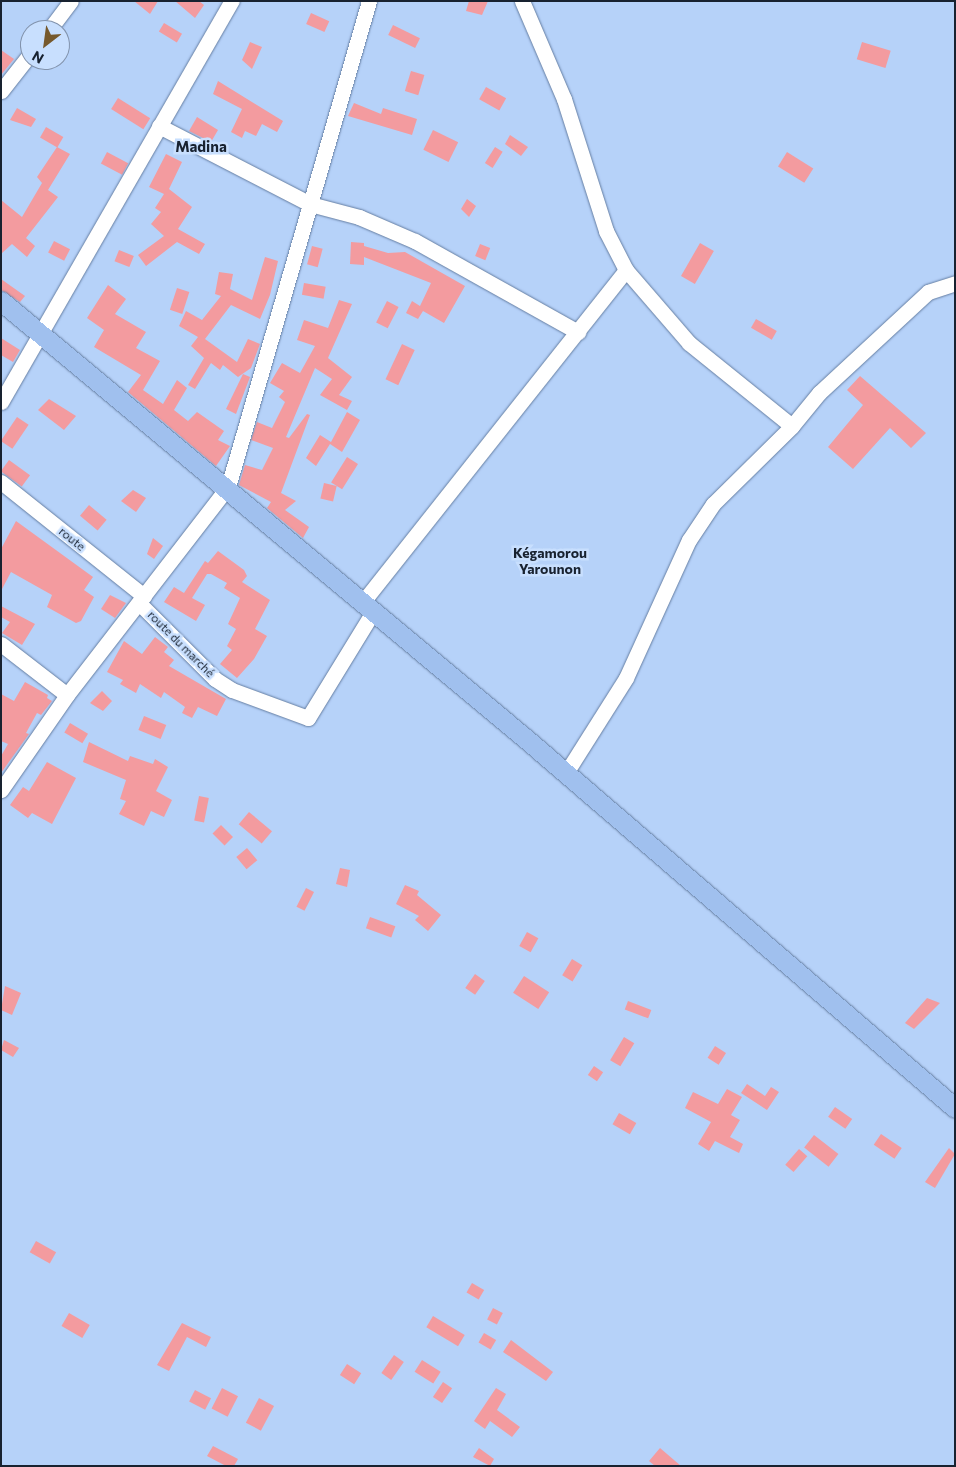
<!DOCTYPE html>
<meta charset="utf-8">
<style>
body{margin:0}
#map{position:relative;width:956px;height:1467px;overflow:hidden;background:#b6d2f9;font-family:Commissioner,sans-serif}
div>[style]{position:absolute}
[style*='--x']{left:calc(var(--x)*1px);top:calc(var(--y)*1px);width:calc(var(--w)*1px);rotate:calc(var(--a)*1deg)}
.building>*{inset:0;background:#f39b9f;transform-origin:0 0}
.roads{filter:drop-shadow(0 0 1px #657ea2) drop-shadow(0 0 1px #657ea2)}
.minor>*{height:15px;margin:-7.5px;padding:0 7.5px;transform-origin:7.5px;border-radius:7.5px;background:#fff}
.major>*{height:19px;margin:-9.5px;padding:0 9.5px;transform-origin:9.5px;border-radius:9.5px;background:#a0c0ee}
span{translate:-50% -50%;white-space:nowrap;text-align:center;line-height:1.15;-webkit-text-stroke:5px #c8dffe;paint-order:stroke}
.street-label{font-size:12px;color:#182230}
.neighbourhood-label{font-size:14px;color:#182230;font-weight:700}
.quarter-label{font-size:15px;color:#182230;font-weight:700}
.frame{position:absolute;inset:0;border:2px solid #182230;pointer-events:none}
.north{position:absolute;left:20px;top:20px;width:50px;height:50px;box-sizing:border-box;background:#c8dffe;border:1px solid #8293ac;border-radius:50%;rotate:210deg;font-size:14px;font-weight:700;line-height:20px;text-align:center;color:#182230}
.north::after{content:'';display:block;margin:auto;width:18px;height:22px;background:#76592d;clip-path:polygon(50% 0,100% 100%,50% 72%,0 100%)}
</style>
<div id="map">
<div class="building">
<i style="clip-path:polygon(134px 1px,158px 1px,150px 14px)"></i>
<i style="clip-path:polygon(175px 1px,199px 1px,204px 5px,195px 18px)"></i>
<i style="clip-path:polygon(469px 1px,488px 1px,482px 15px,466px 11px)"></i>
<i style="left:311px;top:13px;width:20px;height:12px;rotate:24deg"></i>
<i style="left:164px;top:23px;width:21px;height:10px;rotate:31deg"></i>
<i style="left:393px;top:25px;width:30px;height:11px;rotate:26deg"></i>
<i style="clip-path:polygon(250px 42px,262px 47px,252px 69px,242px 60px)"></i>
<i style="left:862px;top:42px;width:30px;height:18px;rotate:17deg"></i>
<i style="clip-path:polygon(1px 50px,14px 59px,1px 75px)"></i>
<i style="left:411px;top:71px;width:14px;height:21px;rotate:17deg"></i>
<i style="clip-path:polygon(218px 81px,283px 121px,277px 132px,262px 124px,256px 136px,245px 131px,242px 138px,231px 132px,242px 109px,213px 94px)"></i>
<i style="left:486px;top:87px;width:23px;height:14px;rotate:29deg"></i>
<i style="left:118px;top:98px;width:38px;height:13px;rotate:32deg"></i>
<i style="clip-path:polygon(354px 103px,381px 114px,383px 108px,417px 119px,412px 135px,348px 116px)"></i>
<i style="clip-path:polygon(17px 108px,36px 119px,31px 127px,10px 120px)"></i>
<i style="clip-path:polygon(197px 117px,218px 130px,211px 142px,189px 131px)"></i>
<i style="left:46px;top:127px;width:20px;height:12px;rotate:30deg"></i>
<i style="left:433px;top:130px;width:28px;height:22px;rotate:26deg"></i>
<i style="clip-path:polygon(510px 135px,528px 147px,521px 156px,505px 144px)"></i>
<i style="clip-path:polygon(57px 147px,70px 154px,48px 190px,58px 197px,26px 238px,35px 246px,27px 257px,12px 244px,1px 254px,1px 200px,22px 217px,42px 183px,37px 177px)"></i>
<i style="left:495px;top:147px;width:9px;height:19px;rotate:32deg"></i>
<i style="left:107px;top:152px;width:24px;height:13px;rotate:28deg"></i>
<i style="left:787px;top:152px;width:31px;height:17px;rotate:32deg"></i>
<i style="clip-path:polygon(166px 154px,182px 162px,169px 189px,192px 207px,178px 229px,205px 244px,199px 254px,177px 242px,146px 266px,138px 255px,164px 236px,151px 224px,161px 212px,155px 208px,164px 194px,149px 187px)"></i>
<i style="clip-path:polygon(467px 199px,476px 206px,469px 217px,461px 209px)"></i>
<i style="left:54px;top:241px;width:18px;height:13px;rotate:27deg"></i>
<i style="clip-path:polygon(351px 242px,364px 243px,364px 246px,388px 253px,405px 252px,465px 286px,444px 323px,423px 311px,418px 319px,406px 313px,412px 301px,420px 306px,431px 283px,364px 257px,364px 265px,350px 264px)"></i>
<i style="left:700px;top:243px;width:16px;height:38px;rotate:30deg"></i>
<i style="left:480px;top:244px;width:11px;height:13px;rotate:22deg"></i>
<i style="left:312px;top:246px;width:11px;height:19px;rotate:15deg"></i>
<i style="left:119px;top:250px;width:16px;height:12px;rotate:22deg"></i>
<i style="clip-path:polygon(265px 257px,278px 261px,270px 295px,260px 319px,231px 305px,205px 339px,237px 362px,248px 339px,260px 344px,251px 368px,238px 377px,223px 365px,220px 370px,211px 363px,195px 389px,188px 385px,204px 358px,191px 346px,198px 337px,179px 326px,186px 311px,202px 320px,221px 296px,215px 294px,219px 272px,233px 274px,230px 289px,252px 300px)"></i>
<i style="clip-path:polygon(1px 279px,25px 296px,20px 302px,1px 290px)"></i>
<i style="left:304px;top:283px;width:22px;height:12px;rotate:10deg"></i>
<i style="clip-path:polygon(108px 285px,126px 299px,115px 314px,146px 332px,136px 348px,160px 361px,143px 390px,163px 404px,177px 380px,187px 388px,174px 410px,188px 421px,197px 412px,224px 431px,218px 440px,230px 446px,216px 466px,128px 392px,141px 375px,94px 347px,104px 330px,87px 318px)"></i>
<i style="left:177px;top:288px;width:13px;height:23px;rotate:18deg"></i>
<i style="clip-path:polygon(339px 300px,352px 304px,328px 358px,352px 377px,339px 395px,352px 401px,347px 410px,320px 395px,332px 379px,315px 368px,286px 437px,289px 438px,307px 414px,310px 415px,281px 493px,296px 501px,285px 510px,309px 527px,303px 538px,267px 508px,271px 502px,239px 485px,245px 465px,262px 470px,273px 448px,251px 440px,257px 422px,272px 428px,285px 402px,279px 397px,284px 391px,270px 383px,282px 363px,300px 373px,315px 346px,297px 340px,304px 320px,328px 328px)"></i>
<i style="left:387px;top:301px;width:13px;height:24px;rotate:27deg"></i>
<i style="left:756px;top:319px;width:24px;height:10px;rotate:30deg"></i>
<i style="clip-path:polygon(1px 338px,20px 350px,13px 362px,1px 355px)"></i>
<i style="left:402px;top:344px;width:14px;height:39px;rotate:25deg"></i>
<i style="clip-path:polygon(243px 374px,250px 377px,236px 414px,226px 409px)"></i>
<i style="clip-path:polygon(860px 376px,926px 433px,911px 448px,890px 428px,853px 469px,828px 447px,863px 405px,847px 390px)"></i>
<i style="clip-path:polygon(49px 399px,76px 416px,64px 430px,38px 410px)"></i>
<i style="clip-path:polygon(347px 412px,360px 420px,342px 452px,330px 444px,316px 466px,306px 458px,320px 435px,331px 442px)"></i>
<i style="left:17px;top:417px;width:14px;height:29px;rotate:34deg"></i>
<i style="left:347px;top:457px;width:13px;height:30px;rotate:32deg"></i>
<i style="left:9px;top:460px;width:26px;height:14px;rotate:36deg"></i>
<i style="left:324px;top:483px;width:13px;height:16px;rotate:13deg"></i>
<i style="clip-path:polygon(133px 490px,146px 498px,136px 512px,121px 501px)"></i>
<i style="left:89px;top:505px;width:23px;height:14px;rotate:40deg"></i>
<i style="clip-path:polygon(16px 521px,93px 577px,84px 590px,94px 597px,81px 621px,76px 623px,47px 607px,52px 595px,11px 572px,1px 591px,1px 549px)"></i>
<i style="clip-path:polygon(153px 538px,163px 546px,154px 559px,147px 554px)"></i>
<i style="clip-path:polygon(218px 551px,244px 570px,247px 576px,242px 582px,270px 600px,255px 629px,267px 636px,254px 659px,237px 678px,220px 664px,232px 650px,227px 646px,236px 629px,228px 624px,240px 598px,224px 588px,227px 583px,211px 574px,207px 574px,192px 598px,205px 605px,196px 621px,164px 602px,174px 587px,184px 593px,205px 561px,208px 563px)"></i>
<i style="clip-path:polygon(110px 595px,126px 603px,115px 618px,101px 609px)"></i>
<i style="clip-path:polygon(1px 606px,35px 624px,22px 645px,2px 633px,10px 622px,1px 617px)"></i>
<i style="clip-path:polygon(155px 637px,168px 647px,164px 652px,174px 660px,169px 666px,226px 699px,217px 716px,198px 707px,192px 718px,182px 713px,185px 707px,164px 692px,161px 698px,140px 684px,136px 693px,120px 684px,123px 680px,107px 672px,124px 641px,142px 654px)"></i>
<i style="clip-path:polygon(25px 682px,48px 695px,47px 698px,52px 701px,41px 715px,37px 713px,26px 733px,29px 734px,1px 773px,1px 756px,8px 744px,1px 741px,1px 694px,14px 701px)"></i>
<i style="clip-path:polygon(102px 691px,112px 701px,103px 711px,90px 703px)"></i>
<i style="left:144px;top:716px;width:24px;height:15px;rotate:22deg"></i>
<i style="left:70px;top:723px;width:21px;height:11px;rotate:31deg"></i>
<i style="clip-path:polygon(89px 742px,128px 761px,130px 756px,153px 764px,155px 759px,168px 767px,156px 791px,172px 800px,164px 817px,151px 811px,144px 826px,119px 814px,126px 801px,120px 799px,126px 780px,83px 762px)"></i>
<i style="clip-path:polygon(47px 762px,76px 778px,52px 824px,32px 813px,28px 818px,10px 805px,23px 787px,29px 791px)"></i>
<i style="left:199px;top:796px;width:10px;height:25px;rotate:11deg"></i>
<i style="left:249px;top:812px;width:30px;height:16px;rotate:40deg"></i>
<i style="left:221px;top:825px;width:17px;height:12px;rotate:45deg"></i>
<i style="left:247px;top:848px;width:16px;height:14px;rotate:50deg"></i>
<i style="clip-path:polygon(340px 868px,350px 870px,347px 887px,336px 884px)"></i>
<i style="clip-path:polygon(405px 885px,419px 891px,417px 895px,441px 915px,428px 931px,415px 920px,419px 916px,396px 904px)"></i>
<i style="left:306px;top:888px;width:9px;height:21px;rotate:27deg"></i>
<i style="left:370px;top:917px;width:27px;height:12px;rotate:20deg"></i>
<i style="left:527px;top:932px;width:13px;height:16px;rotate:29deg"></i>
<i style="left:572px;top:959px;width:12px;height:19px;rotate:31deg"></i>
<i style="left:475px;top:974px;width:12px;height:17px;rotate:35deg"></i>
<i style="left:524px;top:976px;width:30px;height:20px;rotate:33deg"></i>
<i style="clip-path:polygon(5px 986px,21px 993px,12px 1015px,1px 1010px)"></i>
<i style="clip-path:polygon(927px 998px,940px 1003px,914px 1029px,905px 1023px)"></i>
<i style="left:628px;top:1001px;width:25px;height:9px;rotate:21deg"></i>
<i style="left:624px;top:1037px;width:12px;height:27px;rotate:31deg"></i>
<i style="clip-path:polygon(4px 1040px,19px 1048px,13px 1057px,1px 1050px)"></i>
<i style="left:715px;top:1046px;width:13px;height:14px;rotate:32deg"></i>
<i style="left:594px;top:1066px;width:11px;height:11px;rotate:34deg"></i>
<i style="clip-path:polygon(747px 1084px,765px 1096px,771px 1087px,779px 1092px,767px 1110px,741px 1093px)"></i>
<i style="clip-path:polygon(727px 1089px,742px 1097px,731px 1115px,740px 1120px,730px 1137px,743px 1144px,739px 1153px,715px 1141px,709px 1151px,698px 1144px,711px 1122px,685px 1108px,693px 1092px,718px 1104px)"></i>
<i style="left:835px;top:1107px;width:21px;height:12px;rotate:35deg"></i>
<i style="left:619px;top:1113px;width:20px;height:13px;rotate:30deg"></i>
<i style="left:881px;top:1134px;width:25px;height:13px;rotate:34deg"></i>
<i style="left:814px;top:1135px;width:31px;height:16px;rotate:38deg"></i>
<i style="clip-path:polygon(949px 1148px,955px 1154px,935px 1188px,925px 1182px)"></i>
<i style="left:799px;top:1149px;width:11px;height:21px;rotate:41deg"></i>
<i style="left:36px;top:1241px;width:23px;height:13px;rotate:29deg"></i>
<i style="left:472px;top:1283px;width:14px;height:11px;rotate:30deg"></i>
<i style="left:493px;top:1308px;width:11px;height:13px;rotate:27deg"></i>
<i style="left:69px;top:1313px;width:24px;height:15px;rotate:30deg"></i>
<i style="left:433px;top:1316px;width:37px;height:13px;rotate:31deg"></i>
<i style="clip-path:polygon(182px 1323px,211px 1337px,206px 1347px,187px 1337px,169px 1371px,157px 1365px)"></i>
<i style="left:484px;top:1333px;width:14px;height:11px;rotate:30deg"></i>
<i style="clip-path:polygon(511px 1340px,553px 1372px,546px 1381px,503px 1352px)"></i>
<i style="left:394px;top:1355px;width:12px;height:22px;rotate:35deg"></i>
<i style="left:422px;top:1360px;width:22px;height:14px;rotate:32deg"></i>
<i style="left:347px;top:1364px;width:17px;height:13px;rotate:33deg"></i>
<i style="left:443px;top:1382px;width:11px;height:18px;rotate:34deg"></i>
<i style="left:222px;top:1388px;width:18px;height:23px;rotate:27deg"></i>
<i style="clip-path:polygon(496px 1388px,506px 1394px,497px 1410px,520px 1427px,512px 1437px,490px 1421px,485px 1429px,474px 1421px)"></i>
<i style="left:195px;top:1390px;width:18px;height:13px;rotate:27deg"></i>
<i style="left:259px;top:1398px;width:17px;height:28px;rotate:28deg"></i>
<i style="clip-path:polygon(213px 1446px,238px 1459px,234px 1466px,226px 1466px,207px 1456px)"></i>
<i style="clip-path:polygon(479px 1448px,494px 1459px,490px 1466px,473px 1457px)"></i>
<i style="clip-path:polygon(660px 1448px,681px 1466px,655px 1466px,649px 1461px)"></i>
</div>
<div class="roads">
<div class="minor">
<i style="--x:522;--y:1;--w:107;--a:66.8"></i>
<i style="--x:564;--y:99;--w:139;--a:72.3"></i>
<i style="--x:606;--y:231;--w:44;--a:62.9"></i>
<i style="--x:626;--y:270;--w:96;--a:49.2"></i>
<i style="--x:689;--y:343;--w:132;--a:38.9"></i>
<i style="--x:49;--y:30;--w:36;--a:-53"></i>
<i style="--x:1;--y:91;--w:47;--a:-51.9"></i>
<i style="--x:159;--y:126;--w:170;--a:27.3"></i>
<i style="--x:310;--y:204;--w:51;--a:14.9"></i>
<i style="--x:359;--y:217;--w:61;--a:23.2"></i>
<i style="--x:415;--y:241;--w:187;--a:29.2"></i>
<i style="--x:1;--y:402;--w:463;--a:-60.1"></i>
<i style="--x:1;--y:482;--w:183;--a:38.6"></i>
<i style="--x:139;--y:603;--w:107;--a:45"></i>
<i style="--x:215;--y:679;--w:20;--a:33"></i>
<i style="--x:232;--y:690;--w:81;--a:20.2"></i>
<i style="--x:308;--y:718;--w:124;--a:-58.5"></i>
<i style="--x:362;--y:603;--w:425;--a:-51.6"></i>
<i style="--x:1;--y:644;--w:83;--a:37.7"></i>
<i style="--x:566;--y:773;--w:112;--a:-57.7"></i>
<i style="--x:626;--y:678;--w:152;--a:-65.5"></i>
<i style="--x:689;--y:540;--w:43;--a:-56.3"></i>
<i style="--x:713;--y:504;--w:111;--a:-44.6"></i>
<i style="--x:792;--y:426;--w:43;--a:-50.7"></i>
<i style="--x:819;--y:393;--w:149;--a:-42.8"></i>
<i style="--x:928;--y:292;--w:28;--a:-18"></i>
<i style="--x:1;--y:790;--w:116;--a:-55.2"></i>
<i style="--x:67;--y:695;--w:263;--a:-52.3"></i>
<i style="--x:228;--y:487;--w:506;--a:-73.82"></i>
</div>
<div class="major">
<i style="--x:1;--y:301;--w:682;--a:39.83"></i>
<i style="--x:525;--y:738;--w:567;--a:40.71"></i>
</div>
</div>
<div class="street-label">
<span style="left:72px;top:539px;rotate:39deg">route</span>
<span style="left:181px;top:644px;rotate:45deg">route du marché</span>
</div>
<div class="neighbourhood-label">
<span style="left:550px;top:561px">Kégamorou<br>Yarounon</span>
</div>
<div class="quarter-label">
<span style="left:201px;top:147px">Madina</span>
</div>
<div class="frame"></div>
<div class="north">N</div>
</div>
